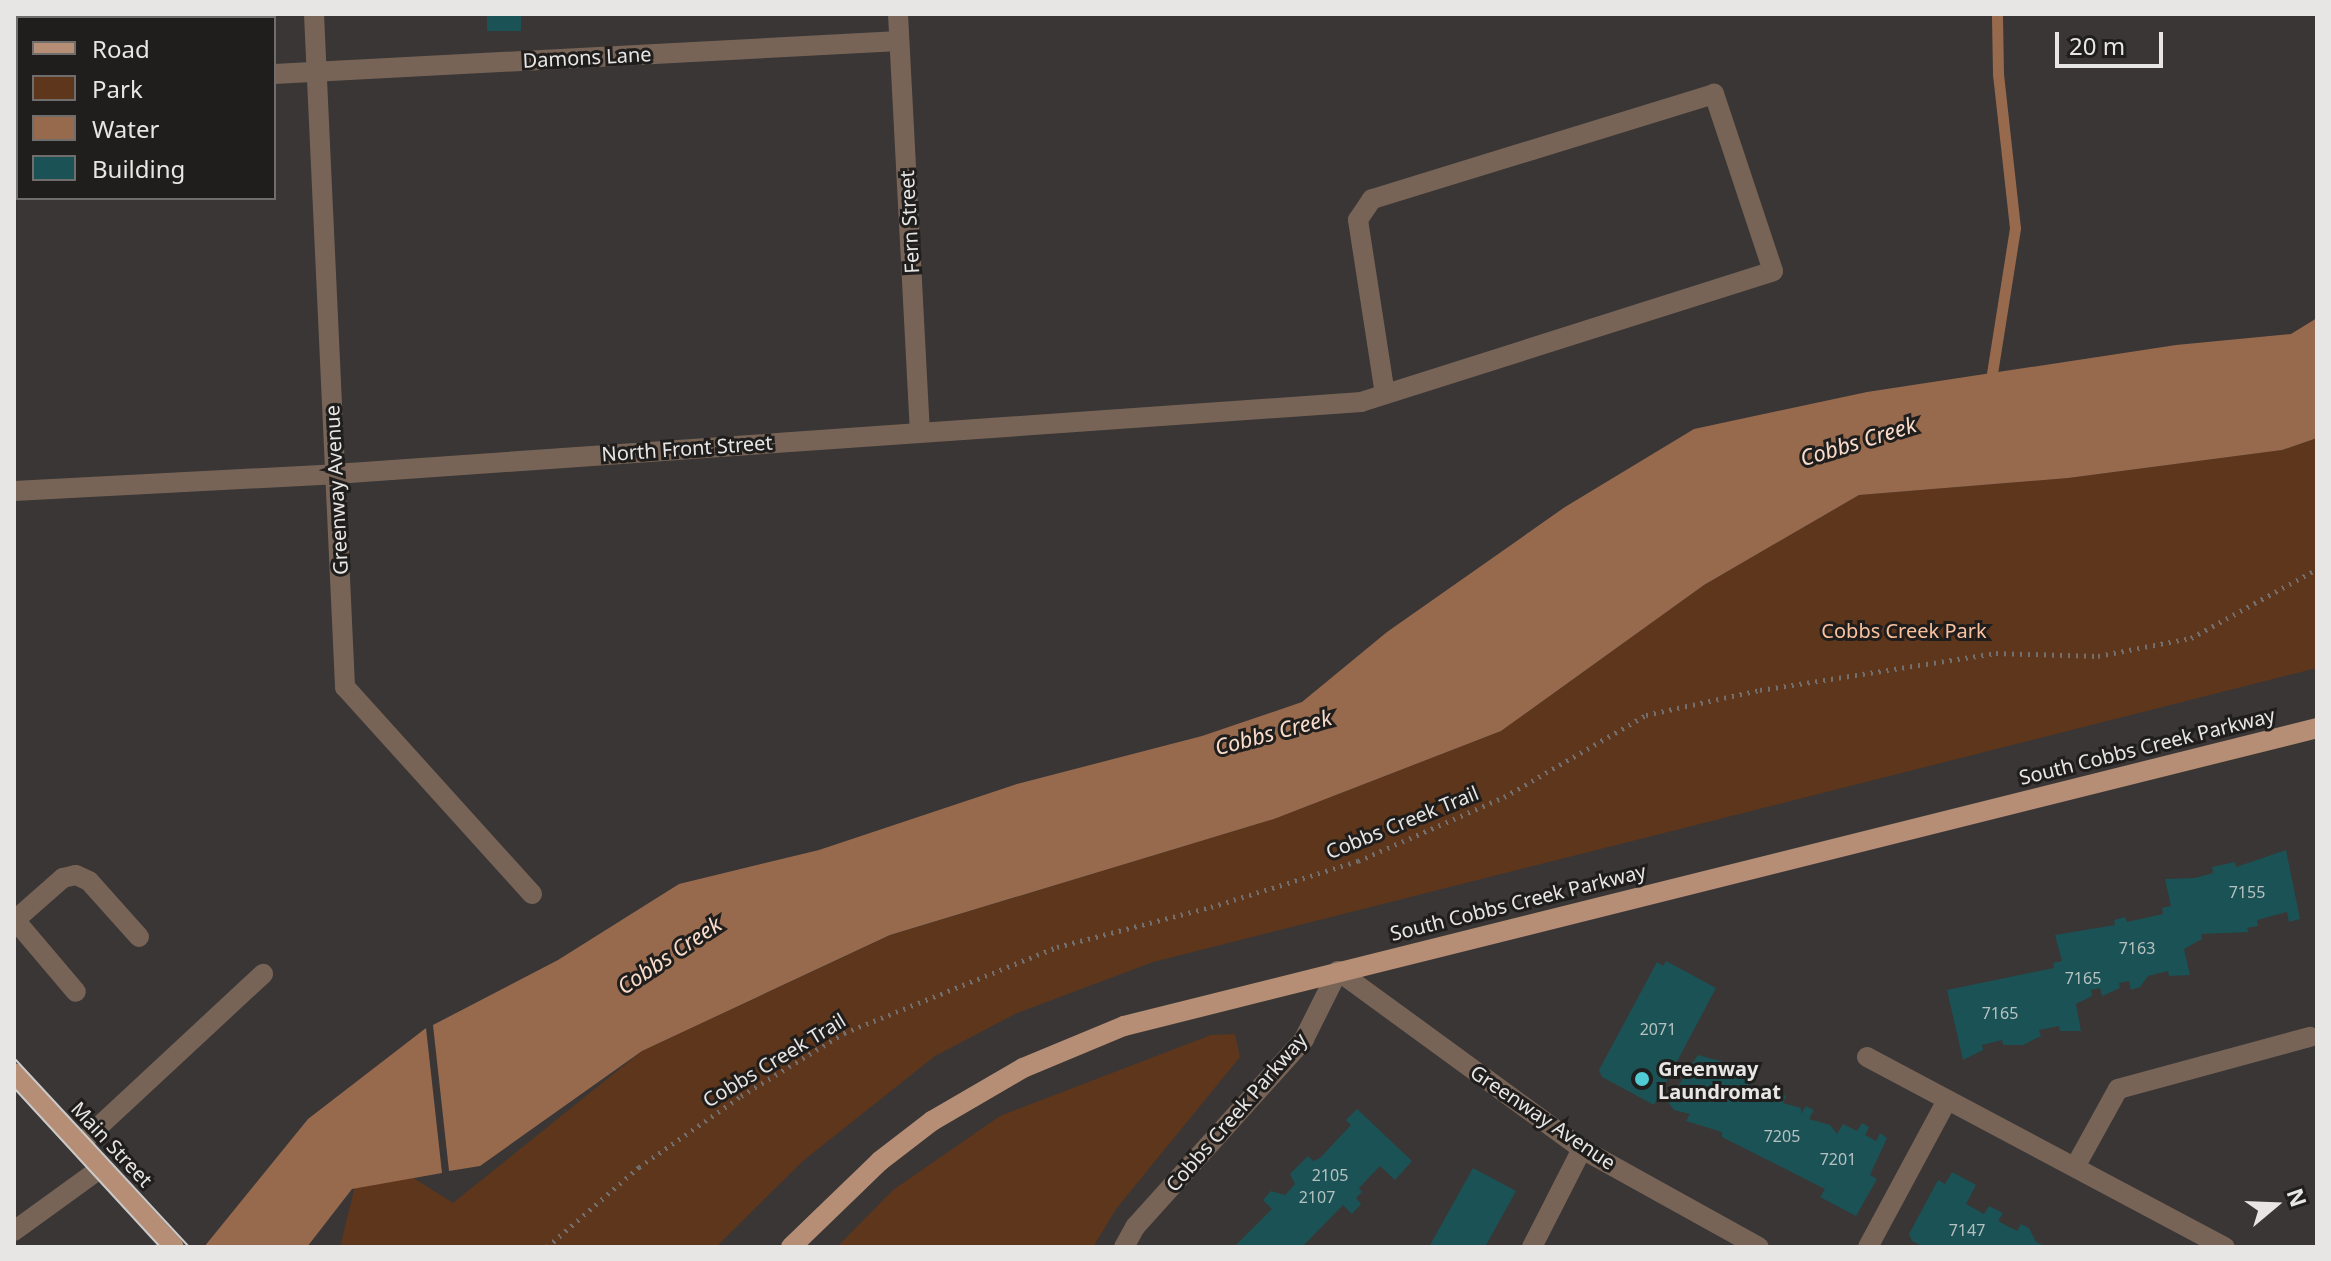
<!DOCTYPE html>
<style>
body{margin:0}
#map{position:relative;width:2331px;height:1261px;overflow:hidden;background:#393635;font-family:"Noto Sans",sans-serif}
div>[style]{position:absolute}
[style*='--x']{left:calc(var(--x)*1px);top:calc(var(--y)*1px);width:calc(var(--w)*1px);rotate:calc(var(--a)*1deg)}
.green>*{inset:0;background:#5e361b}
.water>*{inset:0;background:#976a4e}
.stream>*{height:11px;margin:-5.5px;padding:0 5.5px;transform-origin:5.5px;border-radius:5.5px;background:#976a4e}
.building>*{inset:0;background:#1b5255;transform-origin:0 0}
.path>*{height:5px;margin-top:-2.5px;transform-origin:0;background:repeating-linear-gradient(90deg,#726f6e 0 2px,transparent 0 8px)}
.minor>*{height:20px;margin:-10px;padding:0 10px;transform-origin:10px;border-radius:10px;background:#776457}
.major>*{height:20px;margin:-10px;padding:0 10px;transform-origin:10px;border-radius:10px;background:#b68e75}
.tram>*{height:2px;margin:-1px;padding:0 1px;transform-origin:1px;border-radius:1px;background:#cccac9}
.dots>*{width:22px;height:22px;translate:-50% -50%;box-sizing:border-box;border:4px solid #1f1e1d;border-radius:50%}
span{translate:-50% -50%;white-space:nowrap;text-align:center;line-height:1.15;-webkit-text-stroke:6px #1f1e1d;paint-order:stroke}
.number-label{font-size:16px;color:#b5c1c1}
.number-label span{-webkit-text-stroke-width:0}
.street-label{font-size:20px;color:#e8e6e5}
.park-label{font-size:20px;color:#fac19e}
.poi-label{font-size:20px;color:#e8e6e5;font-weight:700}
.left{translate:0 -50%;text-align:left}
.water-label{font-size:22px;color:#f9dcca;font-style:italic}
.frame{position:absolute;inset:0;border:16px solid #e8e6e5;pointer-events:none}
.legend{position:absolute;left:16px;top:16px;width:260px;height:184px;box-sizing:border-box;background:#1f1e1d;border:2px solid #6f6e6d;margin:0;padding:10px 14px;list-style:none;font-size:24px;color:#e8e6e5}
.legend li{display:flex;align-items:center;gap:16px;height:40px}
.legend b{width:40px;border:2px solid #6f6e6d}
.north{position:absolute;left:2235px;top:1165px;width:80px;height:80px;-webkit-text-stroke:6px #1f1e1d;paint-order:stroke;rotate:71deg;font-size:22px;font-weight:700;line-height:32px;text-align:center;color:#e8e6e5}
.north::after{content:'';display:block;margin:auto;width:28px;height:36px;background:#e8e6e5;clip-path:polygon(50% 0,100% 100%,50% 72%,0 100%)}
.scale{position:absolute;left:2055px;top:32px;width:108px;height:36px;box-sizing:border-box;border:4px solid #e8e6e5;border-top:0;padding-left:10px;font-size:24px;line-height:28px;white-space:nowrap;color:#e8e6e5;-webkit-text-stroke:6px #1f1e1d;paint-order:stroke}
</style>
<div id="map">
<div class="green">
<i style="clip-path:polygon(2317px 438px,2317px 668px,1153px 962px,1015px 1014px,935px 1056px,804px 1160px,716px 1247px,340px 1247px,359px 1170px,388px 1162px,453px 1203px,642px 1051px,891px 935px,1274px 819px,1501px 731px,1704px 585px,1859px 495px,2068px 478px,2282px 450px)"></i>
<i style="clip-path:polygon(1235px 1034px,1240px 1057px,1116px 1209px,1093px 1247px,837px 1247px,893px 1190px,1000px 1116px,1211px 1035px)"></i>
</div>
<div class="water">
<i style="clip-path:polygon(2317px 318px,2317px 438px,2282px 450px,2068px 478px,1859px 495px,1704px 585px,1501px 731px,1274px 819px,890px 935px,642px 1051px,480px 1166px,449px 1171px,433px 1025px,558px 960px,679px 884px,819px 850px,1017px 784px,1202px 736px,1302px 702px,1387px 632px,1565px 507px,1694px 429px,1867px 392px,2176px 345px,2291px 334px)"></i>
<i style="clip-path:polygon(426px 1028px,442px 1173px,352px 1189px,307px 1247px,204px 1247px,308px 1119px)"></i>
</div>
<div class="stream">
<i style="--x:1990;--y:386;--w:160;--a:-81"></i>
<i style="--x:2015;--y:228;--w:155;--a:-96.3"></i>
<i style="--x:1998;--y:74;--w:60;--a:-91"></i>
</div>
<div class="building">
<i style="left:487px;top:14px;width:34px;height:17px"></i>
<i style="clip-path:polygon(2286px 850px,2300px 919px,2289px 922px,2287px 912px,2257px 920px,2258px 926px,2247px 928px,2249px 932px,2201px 934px,2202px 939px,2184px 949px,2190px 975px,2169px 976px,2168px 971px,2148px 976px,2140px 987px,2131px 990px,2129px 981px,2119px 983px,2120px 988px,2102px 996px,2100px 988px,2091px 990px,2092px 996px,2076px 1004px,2081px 1031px,2060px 1031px,2059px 1026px,2039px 1030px,2041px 1036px,2023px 1045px,2003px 1045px,2002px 1040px,1982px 1045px,1983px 1050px,1963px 1060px,1947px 990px,2054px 968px,2053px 963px,2062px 961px,2055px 935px,2115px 925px,2114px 920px,2125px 917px,2127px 922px,2163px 914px,2162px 908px,2171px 906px,2165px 879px,2195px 878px,2213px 873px,2212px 867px,2235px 862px,2236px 867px)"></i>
<i style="clip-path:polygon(1666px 961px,1716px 988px,1654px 1105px,1602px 1077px,1599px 1070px,1657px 962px,1663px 966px)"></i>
<i style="clip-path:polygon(1698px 1055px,1738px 1066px,1750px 1086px,1763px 1093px,1766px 1089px,1775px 1099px,1779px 1092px,1786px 1096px,1783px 1103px,1801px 1108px,1801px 1114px,1806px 1106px,1814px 1110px,1809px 1119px,1830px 1125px,1837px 1134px,1843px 1124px,1857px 1131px,1862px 1123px,1869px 1127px,1865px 1135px,1876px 1141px,1880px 1133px,1887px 1138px,1870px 1175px,1877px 1179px,1856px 1216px,1820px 1197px,1825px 1189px,1722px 1137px,1722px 1132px,1686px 1121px,1690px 1114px,1674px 1110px,1668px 1102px)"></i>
<i style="clip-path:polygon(1357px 1109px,1412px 1161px,1395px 1180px,1380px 1166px,1359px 1188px,1362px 1192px,1356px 1198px,1361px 1204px,1352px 1214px,1343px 1205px,1302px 1247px,1234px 1247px,1272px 1209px,1263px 1200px,1271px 1191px,1285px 1195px,1295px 1184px,1290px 1174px,1308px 1156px,1313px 1161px,1320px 1158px,1351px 1125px,1346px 1120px)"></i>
<i style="clip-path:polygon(1473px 1168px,1516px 1191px,1485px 1247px,1429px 1247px)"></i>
<i style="clip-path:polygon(1952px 1172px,1976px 1185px,1966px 1204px,1984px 1214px,1989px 1206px,2003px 1213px,1998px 1221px,2017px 1231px,2021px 1224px,2029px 1228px,2036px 1242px,2047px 1247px,1924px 1247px,1912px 1241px,1909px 1234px,1938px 1180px,1945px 1184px)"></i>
</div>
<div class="path">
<i style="--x:547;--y:1247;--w:122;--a:-41"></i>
<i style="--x:639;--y:1167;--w:124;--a:-34.8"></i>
<i style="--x:741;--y:1096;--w:121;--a:-31.5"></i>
<i style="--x:844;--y:1033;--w:230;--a:-22"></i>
<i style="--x:1057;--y:947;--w:159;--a:-14.6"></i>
<i style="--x:1211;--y:907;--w:154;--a:-17.4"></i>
<i style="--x:1358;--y:861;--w:159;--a:-23.7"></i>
<i style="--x:1504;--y:797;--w:164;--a:-30"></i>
<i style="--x:1646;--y:715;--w:117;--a:-12.4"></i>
<i style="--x:1760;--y:690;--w:239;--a:-8.9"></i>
<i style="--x:1996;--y:653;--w:102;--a:1.7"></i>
<i style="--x:2098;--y:656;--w:95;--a:-11"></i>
<i style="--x:2191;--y:638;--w:144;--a:-28.7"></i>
</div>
<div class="minor">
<i style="--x:314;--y:14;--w:674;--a:87.36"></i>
<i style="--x:345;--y:687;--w:279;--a:47.9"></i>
<i style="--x:898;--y:14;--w:418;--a:87"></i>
<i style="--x:274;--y:74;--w:626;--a:-3.02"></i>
<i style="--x:14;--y:97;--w:4;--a:0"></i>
<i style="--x:14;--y:491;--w:321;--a:-3"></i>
<i style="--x:335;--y:474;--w:1029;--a:-4.01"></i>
<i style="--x:1361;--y:402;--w:432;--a:-17.6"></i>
<i style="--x:1773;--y:271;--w:187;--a:-108.4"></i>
<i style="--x:1714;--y:94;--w:358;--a:162.9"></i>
<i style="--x:1372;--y:199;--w:25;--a:124"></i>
<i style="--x:1358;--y:220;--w:176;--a:81.2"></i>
<i style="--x:15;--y:920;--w:94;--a:49.7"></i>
<i style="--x:14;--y:921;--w:65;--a:-41.3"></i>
<i style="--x:63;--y:878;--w:13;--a:-13"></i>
<i style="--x:76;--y:875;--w:14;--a:25"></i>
<i style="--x:89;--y:881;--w:75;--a:48.2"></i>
<i style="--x:1867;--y:1057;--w:405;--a:28"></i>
<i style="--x:80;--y:1144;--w:250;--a:-42.9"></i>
<i style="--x:2075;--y:1167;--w:89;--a:-61.1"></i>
<i style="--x:2118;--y:1089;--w:199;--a:-15.2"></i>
<i style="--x:14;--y:1231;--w:107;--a:-35.9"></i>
<i style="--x:1124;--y:1247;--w:23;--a:-61"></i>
<i style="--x:1135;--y:1227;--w:253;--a:-48"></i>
<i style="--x:1304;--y:1039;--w:76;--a:-63.4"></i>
<i style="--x:1338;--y:971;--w:302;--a:36.1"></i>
<i style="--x:1582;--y:1149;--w:202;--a:29"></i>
<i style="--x:1532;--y:1247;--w:110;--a:-63"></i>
<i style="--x:1868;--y:1247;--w:167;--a:-61.7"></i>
</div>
<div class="major">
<i style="--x:14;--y:1073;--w:236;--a:47.4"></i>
<i style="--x:791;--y:1247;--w:124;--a:-44"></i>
<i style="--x:880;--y:1161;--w:66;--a:-37.6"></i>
<i style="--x:932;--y:1121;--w:105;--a:-30.2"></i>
<i style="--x:1023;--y:1068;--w:109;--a:-22.6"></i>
<i style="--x:1124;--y:1026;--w:1230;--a:-14.02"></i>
</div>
<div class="tram">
<i style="--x:14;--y:1058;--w:258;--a:47.2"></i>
<i style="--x:14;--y:1088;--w:216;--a:47.4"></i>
</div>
<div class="dots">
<i style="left:1642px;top:1079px;background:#51ccd4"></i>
</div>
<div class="number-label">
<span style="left:2247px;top:892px">7155</span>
<span style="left:2137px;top:948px">7163</span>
<span style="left:2083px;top:978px">7165</span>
<span style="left:2000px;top:1013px">7165</span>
<span style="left:1658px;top:1029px">2071</span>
<span style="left:1782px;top:1136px">7205</span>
<span style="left:1838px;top:1159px">7201</span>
<span style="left:1330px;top:1175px">2105</span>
<span style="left:1317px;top:1197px">2107</span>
<span style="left:1967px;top:1230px">7147</span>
</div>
<div class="street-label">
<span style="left:587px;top:57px;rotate:-3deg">Damons Lane</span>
<span style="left:909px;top:222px;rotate:-93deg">Fern Street</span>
<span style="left:687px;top:448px;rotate:-4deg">North Front Street</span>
<span style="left:336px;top:490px;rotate:-93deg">Greenway Avenue</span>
<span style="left:2147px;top:746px;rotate:-14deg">South Cobbs Creek Parkway</span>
<span style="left:1402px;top:822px;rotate:-22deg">Cobbs Creek Trail</span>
<span style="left:1518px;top:902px;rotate:-14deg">South Cobbs Creek Parkway</span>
<span style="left:774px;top:1060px;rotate:-31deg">Cobbs Creek Trail</span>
<span style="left:1236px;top:1112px;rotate:-49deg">Cobbs Creek Parkway</span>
<span style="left:1543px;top:1117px;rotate:34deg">Greenway Avenue</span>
<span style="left:112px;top:1144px;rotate:47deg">Main Street</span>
</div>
<div class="park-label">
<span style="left:1904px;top:630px">Cobbs Creek Park</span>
</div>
<div class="poi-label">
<span class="left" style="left:1658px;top:1080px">Greenway<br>Laundromat</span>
</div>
<div class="water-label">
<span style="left:1858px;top:441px;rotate:-17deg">Cobbs Creek</span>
<span style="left:1273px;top:732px;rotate:-15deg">Cobbs Creek</span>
<span style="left:669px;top:955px;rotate:-34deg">Cobbs Creek</span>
</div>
<div class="frame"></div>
<ul class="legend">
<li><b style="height:10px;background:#b68e75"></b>Road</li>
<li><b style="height:22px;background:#5e361b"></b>Park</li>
<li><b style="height:22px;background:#976a4e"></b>Water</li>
<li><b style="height:22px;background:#1b5255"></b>Building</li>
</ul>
<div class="north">N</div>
<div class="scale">20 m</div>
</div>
